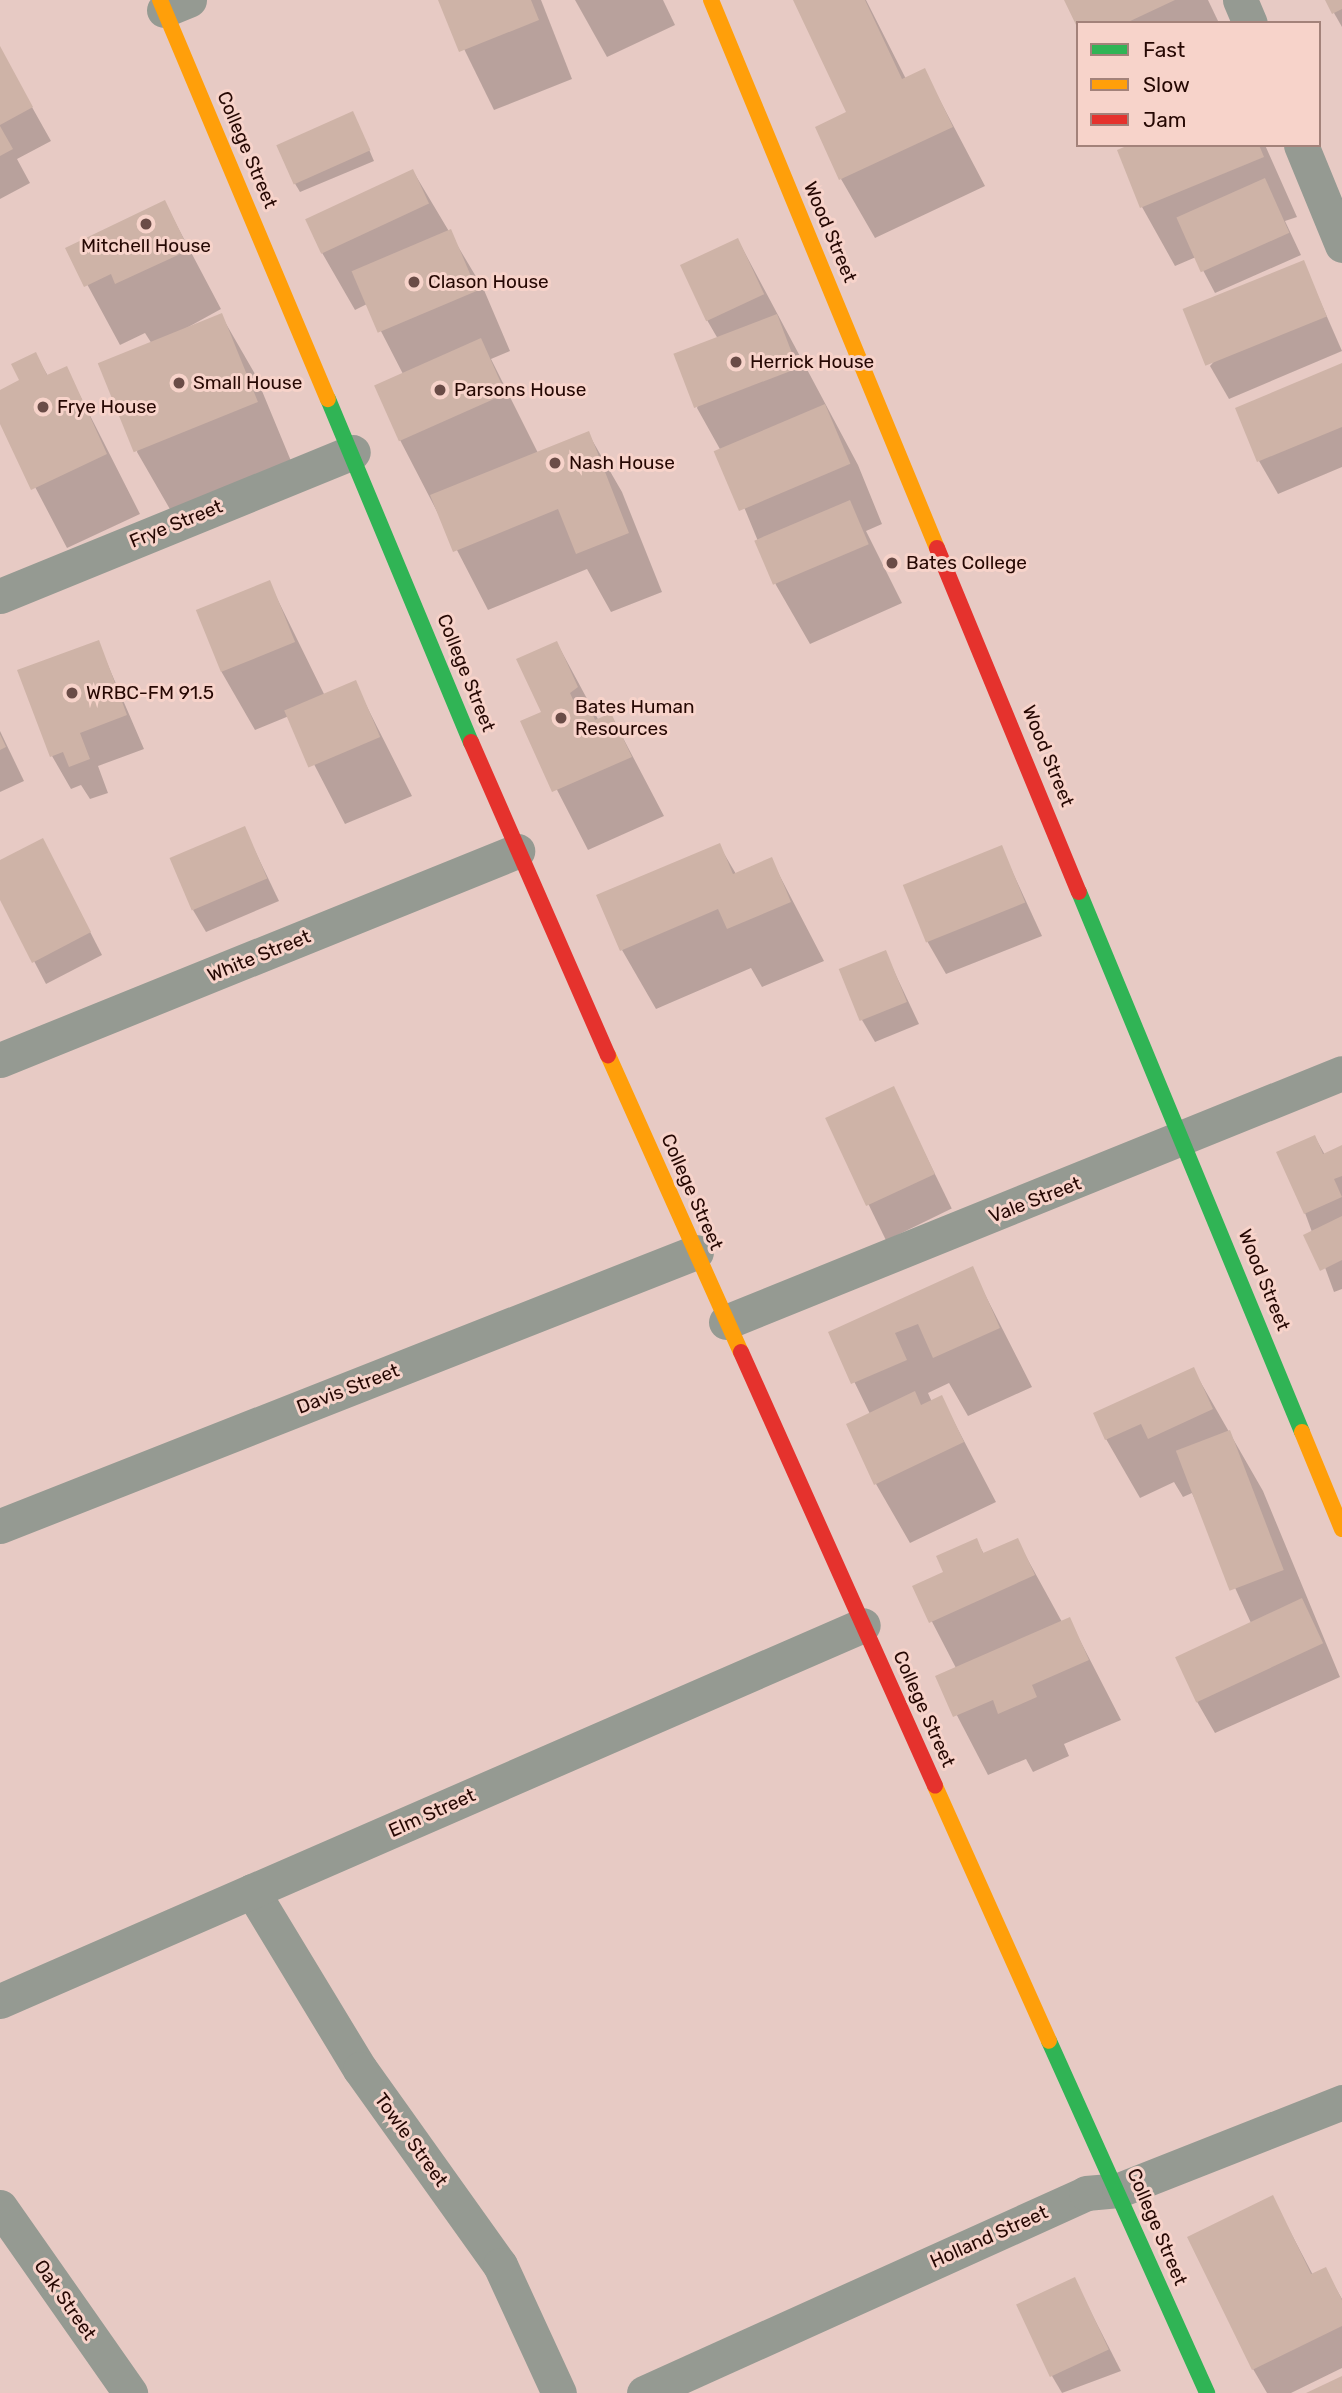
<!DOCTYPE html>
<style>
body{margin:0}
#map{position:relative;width:1342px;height:2393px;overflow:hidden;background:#e7cac4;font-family:Rubik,sans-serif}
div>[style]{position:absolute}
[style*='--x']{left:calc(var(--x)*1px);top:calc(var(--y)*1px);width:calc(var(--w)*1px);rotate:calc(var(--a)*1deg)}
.shadow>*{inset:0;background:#0003;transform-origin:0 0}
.building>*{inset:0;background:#ceb3a7;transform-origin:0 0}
.street>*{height:35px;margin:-17.5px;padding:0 17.5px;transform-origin:17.5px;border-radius:17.5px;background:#959a92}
.fast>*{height:16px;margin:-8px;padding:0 8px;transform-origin:8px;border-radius:8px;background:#30b455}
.slow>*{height:16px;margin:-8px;padding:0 8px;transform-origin:8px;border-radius:8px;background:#ff9f0a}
.jam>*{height:16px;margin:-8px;padding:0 8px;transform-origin:8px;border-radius:8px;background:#e5322d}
.dots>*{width:19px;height:19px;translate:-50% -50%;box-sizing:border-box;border:4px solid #f7d3ca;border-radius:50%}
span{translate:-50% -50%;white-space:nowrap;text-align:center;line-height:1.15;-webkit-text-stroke:6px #f7d3ca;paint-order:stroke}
.street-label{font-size:19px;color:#260803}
.poi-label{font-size:19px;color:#260803}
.left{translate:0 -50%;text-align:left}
.legend{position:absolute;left:1076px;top:21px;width:245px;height:126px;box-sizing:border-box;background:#f7d3ca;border:2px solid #a3827a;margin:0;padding:9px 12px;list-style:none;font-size:21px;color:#260803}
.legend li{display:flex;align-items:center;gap:14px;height:35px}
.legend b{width:35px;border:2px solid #a3827a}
</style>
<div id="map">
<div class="shadow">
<i style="clip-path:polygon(440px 0,541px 0,572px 79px,494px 110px)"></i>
<i style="clip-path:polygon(575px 0,663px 0,675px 25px,607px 57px)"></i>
<i style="clip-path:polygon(795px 0,866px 0,906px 79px,924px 70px,985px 186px,875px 238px,841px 179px,848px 113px)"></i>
<i style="clip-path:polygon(1066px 0,1208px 0,1219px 23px,1078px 23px)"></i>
<i style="clip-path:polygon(1327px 0,1342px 0,1342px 27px,1334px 13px)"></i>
<i style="clip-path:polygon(0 50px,51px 141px,17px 159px,30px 183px,0 199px)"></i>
<i style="clip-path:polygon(358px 124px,374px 161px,300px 192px,294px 182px)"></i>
<i style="clip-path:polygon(1134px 145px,1265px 145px,1297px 217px,1285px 221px,1301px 255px,1215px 293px,1196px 257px,1175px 266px,1142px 207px)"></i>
<i style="clip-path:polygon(413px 171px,484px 290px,510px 351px,491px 359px,538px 453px,588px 433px,622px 492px,662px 592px,611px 612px,587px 569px,488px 610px,400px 440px,403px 374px,367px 304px,355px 310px,321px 251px)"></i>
<i style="clip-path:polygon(165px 203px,221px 309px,170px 337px,221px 315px,255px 374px,291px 461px,171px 511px,137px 452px,152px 344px,145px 333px,120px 345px,68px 249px)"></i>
<i style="clip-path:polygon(738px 240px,858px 465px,882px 524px,866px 531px,902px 603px,810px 644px,776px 585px,721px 451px,697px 408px,718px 339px,707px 320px)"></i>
<i style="clip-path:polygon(1303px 262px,1342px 351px,1229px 399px,1210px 366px)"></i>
<i style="clip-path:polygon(35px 354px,48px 376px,66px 368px,140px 514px,67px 548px,0 420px,0 391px,22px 381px)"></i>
<i style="clip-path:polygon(1342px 365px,1342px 467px,1278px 494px,1259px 461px)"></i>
<i style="clip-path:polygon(269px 582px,325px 696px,355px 683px,412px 796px,345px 824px,289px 716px,255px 730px,221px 671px)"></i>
<i style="clip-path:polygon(98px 642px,144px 749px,98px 766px,108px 793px,90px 799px,81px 785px,71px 789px,52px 756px)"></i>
<i style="clip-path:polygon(557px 643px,599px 721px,611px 715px,664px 816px,588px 850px,522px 722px,543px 712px)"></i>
<i style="clip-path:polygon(0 731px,24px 781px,0 792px)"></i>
<i style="clip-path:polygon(244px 828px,279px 901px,206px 932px,193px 910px)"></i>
<i style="clip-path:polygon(43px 840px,102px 955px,46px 984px,0 896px,0 862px)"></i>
<i style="clip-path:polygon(719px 845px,736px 874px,771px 859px,824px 961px,762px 987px,751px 968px,656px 1009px,622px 950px)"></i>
<i style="clip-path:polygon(1001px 847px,1042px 936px,946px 974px,927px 941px)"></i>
<i style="clip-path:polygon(885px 952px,919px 1024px,875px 1042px,862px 1020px)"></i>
<i style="left:893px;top:1088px;width:134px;height:73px;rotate:64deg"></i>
<i style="clip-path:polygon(1315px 1137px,1325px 1155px,1342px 1147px,1342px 1289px,1334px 1292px,1305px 1213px)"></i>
<i style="clip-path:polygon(972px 1269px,1032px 1387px,968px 1416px,949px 1383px,928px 1393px,932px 1402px,941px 1397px,996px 1502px,910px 1543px,876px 1484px,870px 1414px,830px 1332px)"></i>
<i style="clip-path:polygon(1193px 1369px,1263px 1491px,1340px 1677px,1215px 1733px,1196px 1700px,1251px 1623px,1192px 1493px,1183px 1497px,1174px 1482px,1140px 1498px,1106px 1439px)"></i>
<i style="clip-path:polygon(976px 1540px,984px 1554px,1017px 1540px,1062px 1622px,1069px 1619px,1121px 1720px,1064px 1744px,1069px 1756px,1033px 1772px,1026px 1759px,988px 1775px,937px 1677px,956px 1668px,914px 1587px,946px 1573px)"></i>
<i style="clip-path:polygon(1272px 2197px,1313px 2275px,1325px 2269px,1342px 2299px,1342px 2368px,1291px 2393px,1267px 2393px,1253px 2369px)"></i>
<i style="clip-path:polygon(1074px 2279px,1121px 2371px,1062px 2393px,1052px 2376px)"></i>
</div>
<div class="building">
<i style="clip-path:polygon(438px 0,531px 0,539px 20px,459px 52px)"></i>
<i style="clip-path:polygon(793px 0,865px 0,902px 79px,925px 68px,953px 127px,839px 180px,815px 127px,846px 112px)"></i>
<i style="clip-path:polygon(1064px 0,1175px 0,1126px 23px,1078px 23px,1078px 29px)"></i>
<i style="clip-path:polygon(1325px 0,1342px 0,1342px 9px,1332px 14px)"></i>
<i style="clip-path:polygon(0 46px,33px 107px,0 125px)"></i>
<i style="left:353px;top:111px;width:43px;height:84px;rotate:66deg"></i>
<i style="clip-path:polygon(0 126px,13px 149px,0 156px)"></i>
<i style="clip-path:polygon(1129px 145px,1259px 145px,1264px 157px,1140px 208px,1117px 150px)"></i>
<i style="left:413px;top:169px;width:38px;height:119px;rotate:65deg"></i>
<i style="left:1265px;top:178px;width:60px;height:97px;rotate:66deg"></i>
<i style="clip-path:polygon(165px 200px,189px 250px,115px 284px,111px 274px,84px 287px,65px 248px)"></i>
<i style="left:451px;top:229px;width:67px;height:108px;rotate:67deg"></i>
<i style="left:738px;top:238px;width:62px;height:64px;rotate:65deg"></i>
<i style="left:1304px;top:260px;width:61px;height:131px;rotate:68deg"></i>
<i style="left:222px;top:313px;width:96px;height:134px;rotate:68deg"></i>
<i style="left:777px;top:314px;width:58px;height:111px;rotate:69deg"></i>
<i style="left:481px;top:338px;width:61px;height:117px;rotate:66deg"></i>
<i style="clip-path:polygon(36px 352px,47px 375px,67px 366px,107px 454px,31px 490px,0 424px,0 390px,19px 380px,11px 364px)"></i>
<i style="clip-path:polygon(1342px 363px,1342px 427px,1257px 462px,1235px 408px)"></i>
<i style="left:825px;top:404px;width:65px;height:121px;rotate:67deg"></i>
<i style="clip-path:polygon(589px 431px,629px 533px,576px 554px,558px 509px,453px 552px,430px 495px)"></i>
<i style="left:850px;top:500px;width:48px;height:104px;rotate:67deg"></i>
<i style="left:270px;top:580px;width:67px;height:80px;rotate:68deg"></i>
<i style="clip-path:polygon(99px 640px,127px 715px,80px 733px,90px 759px,69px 767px,63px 752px,50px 757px,17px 670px)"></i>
<i style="clip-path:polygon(557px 641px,578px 687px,570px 693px,580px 715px,591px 710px,595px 720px,611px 713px,632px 757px,552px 792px,520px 721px,541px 712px,516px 659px)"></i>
<i style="left:356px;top:680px;width:62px;height:78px;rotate:67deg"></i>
<i style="clip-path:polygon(0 734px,6px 747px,0 750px)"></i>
<i style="left:245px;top:826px;width:57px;height:82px;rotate:67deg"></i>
<i style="clip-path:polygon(43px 838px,91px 932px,32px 963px,0 900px,0 860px)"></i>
<i style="clip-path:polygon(720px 843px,733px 874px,772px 857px,791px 902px,727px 929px,718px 909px,620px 951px,596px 895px)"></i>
<i style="left:1002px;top:845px;width:62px;height:107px;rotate:68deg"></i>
<i style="left:886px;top:950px;width:56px;height:51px;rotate:68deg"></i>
<i style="left:894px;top:1086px;width:97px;height:76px;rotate:65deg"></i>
<i style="clip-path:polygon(1315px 1135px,1323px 1154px,1342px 1145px,1342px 1176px,1334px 1179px,1342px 1197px,1304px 1214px,1276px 1152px)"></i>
<i style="clip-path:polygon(1342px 1216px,1342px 1260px,1320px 1271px,1303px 1235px)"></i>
<i style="clip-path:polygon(973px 1266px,1000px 1328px,933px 1358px,918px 1324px,895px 1333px,907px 1360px,851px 1384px,828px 1332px)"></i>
<i style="clip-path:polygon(1194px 1367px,1213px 1409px,1148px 1439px,1141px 1424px,1105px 1440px,1093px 1413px)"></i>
<i style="clip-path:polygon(915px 1391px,921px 1405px,942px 1395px,964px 1442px,874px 1485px,846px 1424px)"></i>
<i style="left:1230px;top:1430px;width:150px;height:58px;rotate:69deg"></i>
<i style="clip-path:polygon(977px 1538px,983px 1553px,1018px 1538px,1035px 1575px,929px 1623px,912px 1586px,943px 1572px,936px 1556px)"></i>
<i style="left:1302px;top:1598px;width:50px;height:140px;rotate:65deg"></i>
<i style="clip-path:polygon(1070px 1617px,1089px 1660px,1032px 1685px,1037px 1697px,998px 1714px,993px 1700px,953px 1717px,935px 1676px)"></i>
<i style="clip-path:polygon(1273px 2195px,1311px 2274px,1326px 2267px,1342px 2300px,1342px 2326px,1252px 2370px,1187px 2237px)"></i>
<i style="left:1075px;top:2277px;width:80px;height:65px;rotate:65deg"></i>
<i style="clip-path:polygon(1342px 2376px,1342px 2393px,1306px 2393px)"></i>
</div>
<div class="street">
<i style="--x:1240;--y:0;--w:25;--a:67"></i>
<i style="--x:164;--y:10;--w:27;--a:-22"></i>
<i style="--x:1301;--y:145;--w:108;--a:67.7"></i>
<i style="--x:0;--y:596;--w:381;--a:-22.2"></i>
<i style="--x:0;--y:1060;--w:558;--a:-22.01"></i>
<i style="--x:726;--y:1322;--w:664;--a:-22.01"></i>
<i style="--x:0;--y:1526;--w:748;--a:-21.49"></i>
<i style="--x:252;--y:1891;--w:208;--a:58.8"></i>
<i style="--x:360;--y:2069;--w:241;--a:54.5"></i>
<i style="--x:500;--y:2265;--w:141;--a:65.3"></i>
<i style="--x:0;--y:2001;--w:941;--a:-23.54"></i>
<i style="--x:0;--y:2207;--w:227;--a:55"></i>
<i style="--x:644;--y:2393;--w:485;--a:-24.3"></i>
<i style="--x:1086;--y:2193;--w:33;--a:-5"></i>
<i style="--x:1119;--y:2190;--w:240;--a:-21.5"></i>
</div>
<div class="fast">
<i style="--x:328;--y:399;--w:372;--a:67.4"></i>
<i style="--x:1079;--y:892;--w:584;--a:67.56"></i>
<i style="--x:1049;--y:2041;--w:386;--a:65.8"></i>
</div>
<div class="slow">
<i style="--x:160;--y:0;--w:433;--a:67.2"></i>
<i style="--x:711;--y:0;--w:593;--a:67.59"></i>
<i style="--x:608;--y:1055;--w:325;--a:65.9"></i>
<i style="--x:1302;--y:1432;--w:105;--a:67.6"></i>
<i style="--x:935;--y:1786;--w:279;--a:65.9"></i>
</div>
<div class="jam">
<i style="--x:937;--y:548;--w:372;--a:67.6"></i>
<i style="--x:471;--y:742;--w:342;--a:66.4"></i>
<i style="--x:741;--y:1352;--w:475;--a:65.9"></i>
</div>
<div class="dots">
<i style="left:146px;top:224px;background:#6a4c47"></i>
<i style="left:414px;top:282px;background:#6a4c47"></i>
<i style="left:736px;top:362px;background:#6a4c47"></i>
<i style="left:179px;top:383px;background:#6a4c47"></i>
<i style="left:440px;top:390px;background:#6a4c47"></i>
<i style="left:43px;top:407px;background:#6a4c47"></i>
<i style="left:555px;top:463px;background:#6a4c47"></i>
<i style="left:892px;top:563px;background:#6a4c47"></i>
<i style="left:72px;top:693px;background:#6a4c47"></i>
<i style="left:561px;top:718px;background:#6a4c47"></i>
</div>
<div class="street-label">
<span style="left:247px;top:150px;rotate:67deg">College Street</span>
<span style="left:830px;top:232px;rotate:67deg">Wood Street</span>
<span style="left:176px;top:524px;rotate:-22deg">Frye Street</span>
<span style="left:466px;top:673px;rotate:68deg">College Street</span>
<span style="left:1048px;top:756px;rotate:68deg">Wood Street</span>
<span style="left:259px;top:956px;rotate:-22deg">White Street</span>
<span style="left:692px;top:1192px;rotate:66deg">College Street</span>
<span style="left:1035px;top:1200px;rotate:-21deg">Vale Street</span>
<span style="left:1264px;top:1280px;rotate:68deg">Wood Street</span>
<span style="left:348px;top:1389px;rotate:-21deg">Davis Street</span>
<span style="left:924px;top:1709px;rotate:66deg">College Street</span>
<span style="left:432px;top:1813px;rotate:-24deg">Elm Street</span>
<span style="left:411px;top:2140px;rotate:54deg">Towle Street</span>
<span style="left:1157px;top:2227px;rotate:67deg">College Street</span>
<span style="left:989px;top:2237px;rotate:-24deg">Holland Street</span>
<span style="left:65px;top:2300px;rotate:55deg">Oak Street</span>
</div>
<div class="poi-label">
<span style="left:146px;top:246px">Mitchell House</span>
<span class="left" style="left:428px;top:282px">Clason House</span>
<span class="left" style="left:750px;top:362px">Herrick House</span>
<span class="left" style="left:193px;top:383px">Small House</span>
<span class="left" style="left:454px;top:390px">Parsons House</span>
<span class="left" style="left:57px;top:407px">Frye House</span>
<span class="left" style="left:569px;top:463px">Nash House</span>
<span class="left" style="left:906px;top:563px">Bates College</span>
<span class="left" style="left:86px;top:693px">WRBC-FM 91.5</span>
<span class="left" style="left:575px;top:718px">Bates Human<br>Resources</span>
</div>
<ul class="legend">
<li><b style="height:9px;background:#30b455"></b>Fast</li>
<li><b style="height:9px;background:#ff9f0a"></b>Slow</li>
<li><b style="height:9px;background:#e5322d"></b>Jam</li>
</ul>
</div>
